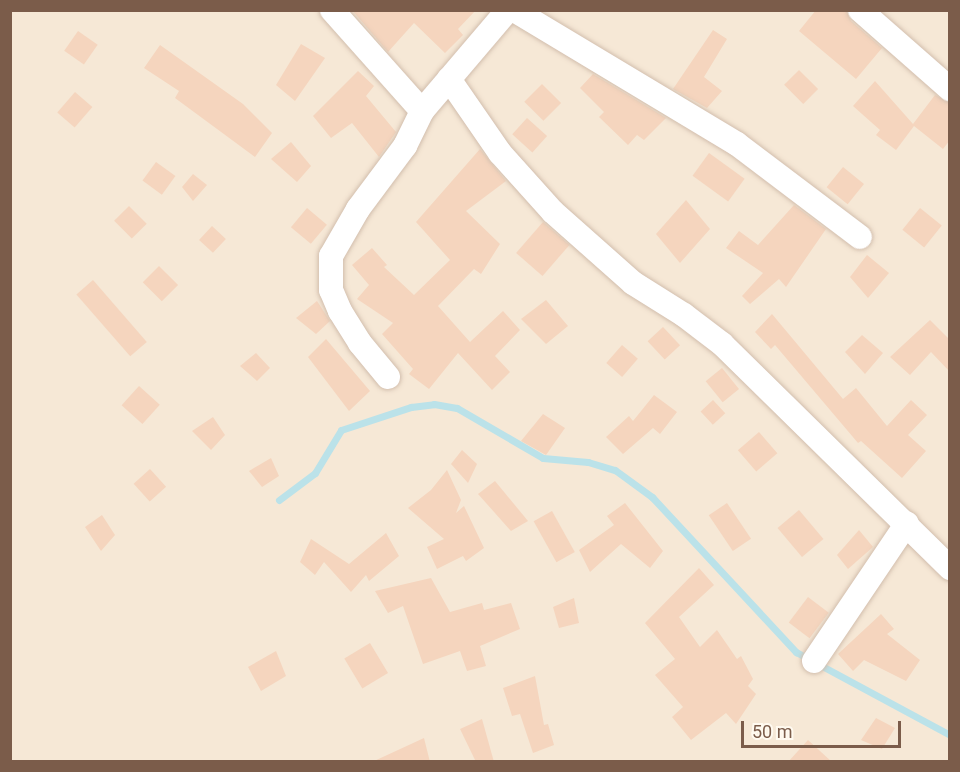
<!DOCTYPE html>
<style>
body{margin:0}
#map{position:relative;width:960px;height:772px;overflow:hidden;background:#fef6e9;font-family:Roboto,sans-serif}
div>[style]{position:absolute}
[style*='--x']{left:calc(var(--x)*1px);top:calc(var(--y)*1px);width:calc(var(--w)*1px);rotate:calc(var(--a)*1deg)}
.residential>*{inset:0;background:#f6e8d6;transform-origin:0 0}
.stream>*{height:7px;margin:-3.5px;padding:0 3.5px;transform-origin:3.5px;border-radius:3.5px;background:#bbe2e9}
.building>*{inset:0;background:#f5d5be;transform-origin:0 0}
.roads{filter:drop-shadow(0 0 2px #d2bead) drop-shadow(0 0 2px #d2bead)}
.minor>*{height:24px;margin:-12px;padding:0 12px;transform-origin:12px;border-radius:12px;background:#fff}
span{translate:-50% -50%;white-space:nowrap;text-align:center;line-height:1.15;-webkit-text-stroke:4.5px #fffaf0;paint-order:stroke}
.frame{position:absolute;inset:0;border:12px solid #7b5c4a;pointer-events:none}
.scale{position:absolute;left:741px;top:721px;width:160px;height:27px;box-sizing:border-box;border:3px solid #7b5c4a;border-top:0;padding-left:8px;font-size:18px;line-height:21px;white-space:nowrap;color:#7b5c4a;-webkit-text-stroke:4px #fffaf0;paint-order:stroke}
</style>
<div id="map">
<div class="residential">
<i style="left:11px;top:11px;width:938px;height:750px"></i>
</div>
<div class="stream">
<i style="--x:279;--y:500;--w:45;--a:-36.9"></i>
<i style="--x:315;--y:473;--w:50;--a:-58.8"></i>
<i style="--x:341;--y:430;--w:74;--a:-18.2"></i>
<i style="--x:411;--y:407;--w:23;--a:-7"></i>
<i style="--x:434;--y:404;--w:23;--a:10"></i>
<i style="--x:457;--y:408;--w:99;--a:30.2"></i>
<i style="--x:543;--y:458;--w:45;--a:5.1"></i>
<i style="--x:588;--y:462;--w:28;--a:17"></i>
<i style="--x:615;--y:470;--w:46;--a:36.1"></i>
<i style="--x:652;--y:497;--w:212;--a:47.1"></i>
<i style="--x:796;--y:652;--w:175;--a:28.3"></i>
</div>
<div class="building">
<i style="clip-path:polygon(352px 10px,476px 10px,458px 29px,463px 35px,445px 53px,414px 23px,388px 52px)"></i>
<i style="clip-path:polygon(816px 10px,846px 10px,851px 21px,882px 48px,856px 79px,799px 31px)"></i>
<i style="clip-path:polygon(713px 30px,727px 39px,704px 77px,722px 91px,707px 108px,673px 89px)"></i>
<i style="left:78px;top:31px;width:24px;height:24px;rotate:35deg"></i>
<i style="clip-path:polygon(301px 44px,325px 58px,295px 101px,276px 85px)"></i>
<i style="clip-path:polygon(160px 45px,243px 104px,272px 133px,255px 157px,175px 98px,179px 91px,144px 68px)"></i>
<i style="left:799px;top:70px;width:27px;height:21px;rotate:45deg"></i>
<i style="clip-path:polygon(358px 71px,374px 86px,366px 96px,396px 132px,379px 157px,352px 123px,331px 138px,313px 116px)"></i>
<i style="clip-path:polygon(593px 74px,623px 92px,666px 118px,644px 140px,637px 135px,628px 145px,599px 117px,604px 112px,580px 88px)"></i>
<i style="clip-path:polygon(875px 81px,913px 124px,935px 95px,950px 103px,950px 140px,943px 149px,914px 126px,896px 150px,876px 135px,880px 130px,853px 106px)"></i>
<i style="left:542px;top:84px;width:27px;height:25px;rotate:45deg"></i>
<i style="left:75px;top:92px;width:23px;height:27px;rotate:41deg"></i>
<i style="left:527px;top:118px;width:27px;height:22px;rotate:42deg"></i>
<i style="clip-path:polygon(291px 142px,311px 166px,297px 182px,271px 159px)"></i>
<i style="clip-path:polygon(480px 149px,506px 181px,466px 211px,500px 244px,481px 274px,474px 269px,438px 306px,470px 342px,503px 311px,520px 330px,495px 356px,510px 372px,492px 390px,458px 353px,429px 389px,409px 374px,413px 369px,382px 334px,393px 323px,357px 299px,369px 285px,352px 265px,372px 248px,387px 265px,384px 267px,414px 295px,450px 260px,416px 222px)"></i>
<i style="left:709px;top:153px;width:44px;height:28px;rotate:36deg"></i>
<i style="left:156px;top:162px;width:24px;height:23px;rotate:36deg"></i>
<i style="left:843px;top:167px;width:27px;height:26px;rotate:39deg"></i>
<i style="clip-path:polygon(193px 174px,207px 185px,193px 201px,182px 187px)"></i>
<i style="clip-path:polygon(686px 200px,710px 229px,680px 263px,656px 234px)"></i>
<i style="clip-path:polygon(794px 205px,826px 229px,786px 287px,779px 279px,750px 304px,742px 296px,763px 273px,726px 248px,739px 231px,758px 245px)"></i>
<i style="left:129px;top:206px;width:25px;height:21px;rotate:45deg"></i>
<i style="left:307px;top:208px;width:26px;height:25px;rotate:40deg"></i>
<i style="left:920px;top:208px;width:28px;height:28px;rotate:39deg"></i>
<i style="left:543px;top:222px;width:35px;height:41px;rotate:41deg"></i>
<i style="left:212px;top:226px;width:19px;height:19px;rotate:43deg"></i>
<i style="clip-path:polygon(867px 255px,889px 273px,868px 298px,850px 277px)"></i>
<i style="left:159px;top:266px;width:27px;height:23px;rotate:45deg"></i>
<i style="left:93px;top:280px;width:82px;height:22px;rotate:49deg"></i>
<i style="clip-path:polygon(546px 300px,568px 326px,546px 344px,521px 319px)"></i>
<i style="clip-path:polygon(317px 301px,330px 321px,316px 334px,296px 318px)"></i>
<i style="clip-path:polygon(772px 314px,843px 399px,856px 388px,887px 426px,911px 400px,927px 415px,908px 435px,926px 451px,902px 478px,861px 441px,858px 443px,775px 345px,771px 349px,755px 332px)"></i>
<i style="clip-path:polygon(930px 320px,950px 340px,950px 372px,931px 352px,910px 375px,890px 357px)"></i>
<i style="left:663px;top:327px;width:25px;height:21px;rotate:47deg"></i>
<i style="clip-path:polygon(862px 335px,883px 353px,865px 374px,845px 352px)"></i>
<i style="clip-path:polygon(326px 339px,370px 391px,349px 411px,308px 357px)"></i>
<i style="left:622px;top:345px;width:21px;height:24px;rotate:41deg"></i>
<i style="clip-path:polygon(256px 353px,270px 368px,257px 381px,240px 366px)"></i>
<i style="left:722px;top:368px;width:27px;height:21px;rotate:51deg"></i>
<i style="left:139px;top:386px;width:28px;height:26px;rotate:42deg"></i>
<i style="clip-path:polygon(654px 395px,677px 412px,660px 434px,653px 428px,623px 454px,606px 437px,629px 416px,633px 421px)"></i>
<i style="left:713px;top:400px;width:18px;height:17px;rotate:47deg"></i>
<i style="clip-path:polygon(543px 414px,565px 428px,546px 455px,521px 441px)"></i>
<i style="clip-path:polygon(213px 417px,225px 435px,211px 450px,192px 431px)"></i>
<i style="left:759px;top:432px;width:28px;height:28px;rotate:49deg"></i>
<i style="clip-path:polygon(462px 450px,477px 464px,468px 483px,451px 464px)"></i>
<i style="clip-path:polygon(271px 458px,279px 476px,262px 487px,249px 471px)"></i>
<i style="left:150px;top:469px;width:24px;height:22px;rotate:48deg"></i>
<i style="clip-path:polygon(447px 470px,461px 500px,456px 513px,464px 506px,484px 548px,466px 561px,463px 556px,437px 569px,427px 547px,444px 539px,408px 508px,431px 490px)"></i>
<i style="clip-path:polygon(495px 481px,528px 521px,511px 531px,478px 494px)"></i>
<i style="clip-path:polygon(625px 503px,663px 551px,650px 568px,621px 544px,590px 572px,579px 550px,614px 525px,607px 516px)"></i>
<i style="left:727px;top:503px;width:43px;height:22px;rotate:56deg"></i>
<i style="left:799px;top:510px;width:38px;height:28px;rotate:50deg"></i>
<i style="left:552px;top:511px;width:47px;height:21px;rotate:61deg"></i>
<i style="clip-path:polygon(102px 515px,115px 535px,101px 551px,85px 527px)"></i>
<i style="clip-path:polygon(859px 530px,873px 547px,848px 569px,837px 555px)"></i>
<i style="clip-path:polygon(386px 533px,399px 556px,369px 581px,366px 575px,351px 592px,324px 562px,315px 575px,300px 562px,311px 539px,349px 564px)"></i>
<i style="clip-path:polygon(699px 568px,714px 585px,679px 617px,700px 647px,717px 630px,737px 659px,741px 656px,753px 679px,748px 686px,756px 694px,736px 724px,726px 713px,691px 740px,672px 717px,683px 707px,655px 675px,675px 659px,645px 623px)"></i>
<i style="clip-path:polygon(431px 578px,450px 612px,482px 603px,484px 610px,511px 603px,520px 629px,480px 646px,486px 666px,467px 671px,460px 651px,423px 664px,403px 606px,388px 613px,375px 591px)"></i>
<i style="left:808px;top:597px;width:26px;height:32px;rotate:37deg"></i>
<i style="clip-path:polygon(574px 598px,579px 623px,559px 628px,553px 607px)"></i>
<i style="clip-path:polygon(881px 614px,894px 629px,887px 634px,920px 660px,906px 681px,864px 660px,853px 671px,838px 654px)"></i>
<i style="left:370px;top:643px;width:35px;height:30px;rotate:59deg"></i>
<i style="clip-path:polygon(276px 651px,286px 676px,261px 691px,248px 667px)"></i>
<i style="clip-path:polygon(535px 676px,544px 725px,548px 724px,554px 745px,533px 753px,520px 714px,512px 716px,503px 688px)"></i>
<i style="clip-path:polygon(876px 718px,895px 728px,882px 749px,861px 740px)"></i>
<i style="clip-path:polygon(482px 719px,494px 762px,476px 762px,460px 729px)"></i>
<i style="clip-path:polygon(424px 738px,430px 762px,372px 762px)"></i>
<i style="clip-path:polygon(808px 740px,832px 762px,788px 762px)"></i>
</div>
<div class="roads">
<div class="minor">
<i style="--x:332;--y:10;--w:135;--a:48.3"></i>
<i style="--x:514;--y:10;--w:260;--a:31"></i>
<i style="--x:737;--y:144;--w:154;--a:37.1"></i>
<i style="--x:860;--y:10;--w:120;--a:41.3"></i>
<i style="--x:449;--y:79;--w:90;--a:55.4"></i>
<i style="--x:500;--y:153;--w:79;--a:48.1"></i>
<i style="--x:553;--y:212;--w:107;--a:41.6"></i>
<i style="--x:633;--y:283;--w:60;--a:32.1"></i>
<i style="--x:684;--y:315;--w:48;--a:37.3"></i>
<i style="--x:722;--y:344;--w:320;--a:44.5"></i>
<i style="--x:388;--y:377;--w:44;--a:-129.5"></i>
<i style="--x:360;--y:343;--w:38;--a:-122"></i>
<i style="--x:340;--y:311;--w:23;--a:-113"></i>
<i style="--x:331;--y:290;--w:34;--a:-90"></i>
<i style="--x:331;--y:256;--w:54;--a:-60.1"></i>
<i style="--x:358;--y:209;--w:79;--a:-53.3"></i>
<i style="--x:405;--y:146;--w:39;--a:-64"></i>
<i style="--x:422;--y:111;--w:133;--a:-49.6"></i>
<i style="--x:814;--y:661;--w:166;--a:-56"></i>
</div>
</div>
<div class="frame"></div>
<div class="scale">50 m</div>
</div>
